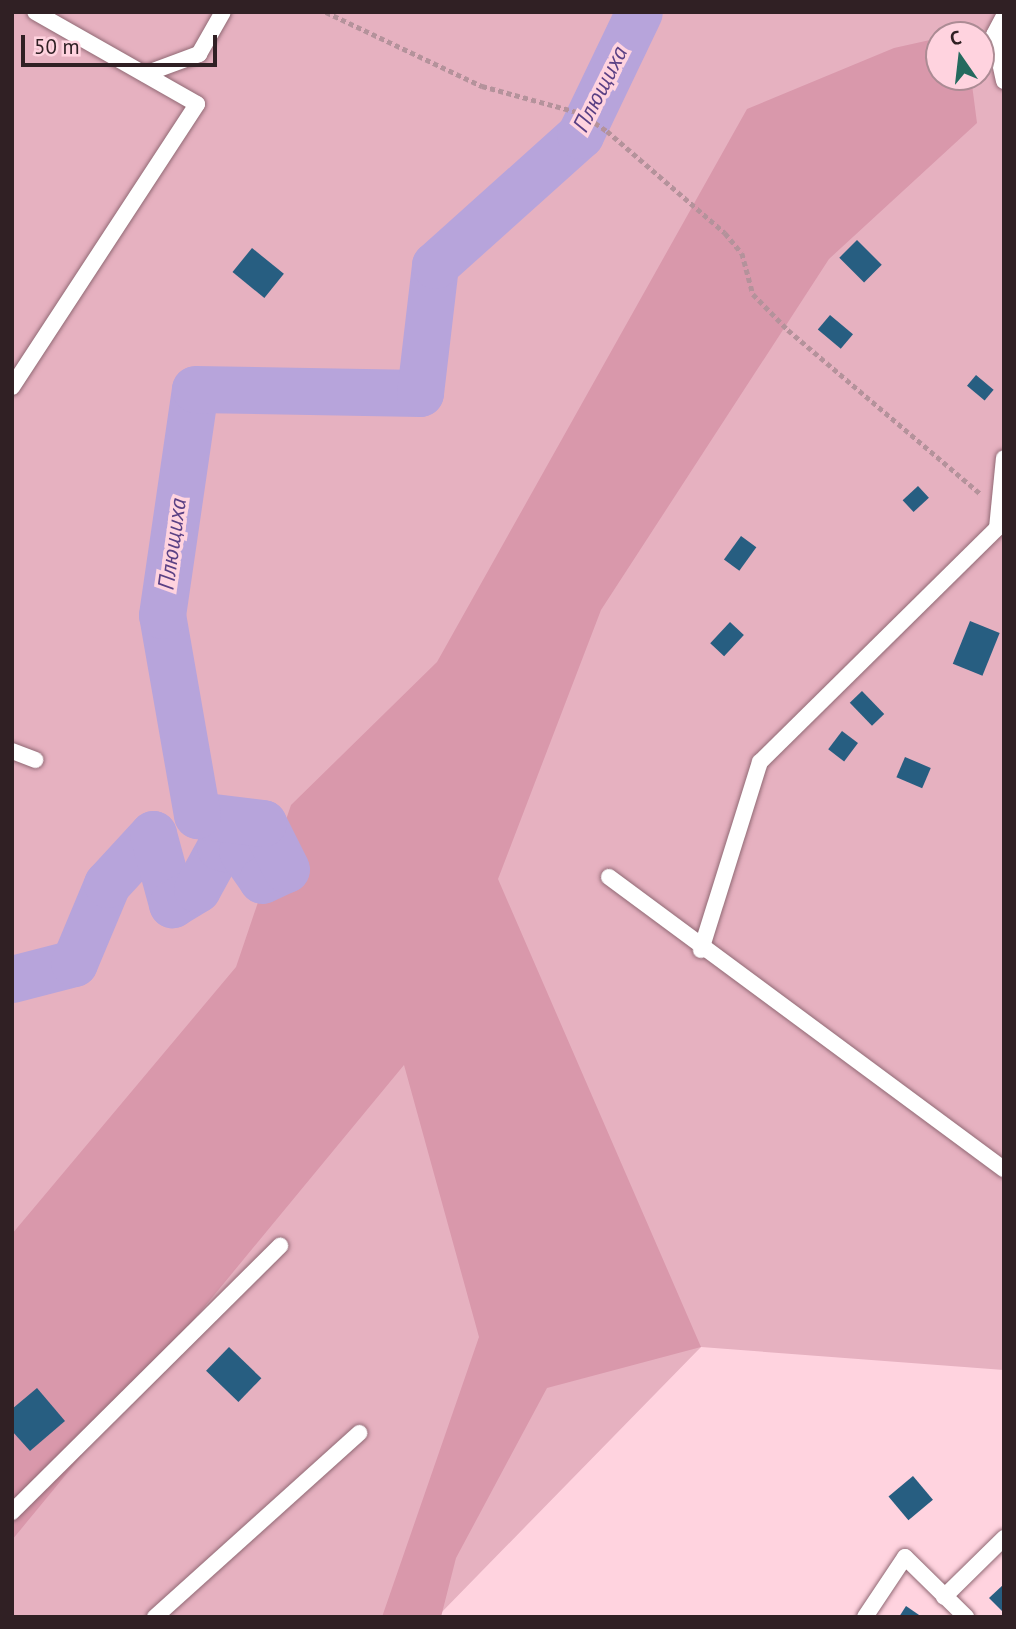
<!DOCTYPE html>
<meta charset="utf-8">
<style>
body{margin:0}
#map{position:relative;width:1016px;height:1629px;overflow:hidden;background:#ffd3df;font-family:"PT Sans",sans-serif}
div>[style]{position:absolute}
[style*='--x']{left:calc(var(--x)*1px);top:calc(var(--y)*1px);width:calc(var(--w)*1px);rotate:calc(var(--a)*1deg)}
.green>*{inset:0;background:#e6b1c0}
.forest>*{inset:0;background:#d998ab}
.river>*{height:47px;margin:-23.5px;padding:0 23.5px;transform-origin:23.5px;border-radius:23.5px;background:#b7a4db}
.building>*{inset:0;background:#275e81;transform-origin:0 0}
.path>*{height:4.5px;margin-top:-2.25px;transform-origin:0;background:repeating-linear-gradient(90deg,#b4929b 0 5px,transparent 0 8.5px)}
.roads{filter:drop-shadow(0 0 2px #906974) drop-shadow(0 0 2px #906974)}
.service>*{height:16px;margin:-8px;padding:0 8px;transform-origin:8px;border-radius:8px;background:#fff}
span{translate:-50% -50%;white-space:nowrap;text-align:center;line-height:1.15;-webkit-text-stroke:7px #ffd3df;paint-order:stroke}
.water-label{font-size:23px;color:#5a4084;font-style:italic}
.frame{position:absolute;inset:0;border:14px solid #302024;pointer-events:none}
.north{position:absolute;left:925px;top:21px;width:70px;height:70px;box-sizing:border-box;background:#ffd3df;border:2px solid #ac8b94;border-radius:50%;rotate:346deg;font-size:19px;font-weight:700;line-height:28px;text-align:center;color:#302024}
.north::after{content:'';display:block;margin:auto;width:24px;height:32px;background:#246a5e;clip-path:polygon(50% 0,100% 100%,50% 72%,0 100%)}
.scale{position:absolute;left:21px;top:35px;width:196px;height:32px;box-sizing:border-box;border:4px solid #302024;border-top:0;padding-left:9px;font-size:21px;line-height:24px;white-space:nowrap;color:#302024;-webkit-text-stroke:5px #ffd3df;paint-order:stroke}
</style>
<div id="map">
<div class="green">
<i style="clip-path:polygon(evenodd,12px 12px,1004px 12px,1004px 1370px,701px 1347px,437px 1617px,12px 1617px,12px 12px,939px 35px,981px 35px,981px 77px,939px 77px,939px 35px)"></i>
</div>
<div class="forest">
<i style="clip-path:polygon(939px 38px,939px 77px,971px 77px,977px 123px,829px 259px,601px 610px,498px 879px,701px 1347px,547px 1388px,456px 1558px,441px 1617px,382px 1617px,479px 1337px,404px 1065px,12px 1540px,12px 1234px,236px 967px,291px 805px,437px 662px,747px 109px,894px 48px)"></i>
</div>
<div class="river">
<i style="--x:12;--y:979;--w:64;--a:-14.5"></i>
<i style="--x:74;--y:963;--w:86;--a:-67.3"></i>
<i style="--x:107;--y:884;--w:68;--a:-47.4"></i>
<i style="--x:153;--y:834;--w:73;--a:74.8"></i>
<i style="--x:172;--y:904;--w:29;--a:-31"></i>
<i style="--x:197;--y:889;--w:48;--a:-61.3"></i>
<i style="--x:220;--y:847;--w:22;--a:10"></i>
<i style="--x:242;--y:851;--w:35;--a:55"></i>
<i style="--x:262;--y:880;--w:26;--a:-25"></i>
<i style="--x:286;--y:869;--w:51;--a:-116.6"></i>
<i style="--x:263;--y:823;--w:66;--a:-173.1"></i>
<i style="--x:197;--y:815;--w:203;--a:-99.9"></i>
<i style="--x:162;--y:615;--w:228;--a:-81.7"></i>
<i style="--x:195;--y:389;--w:225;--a:1"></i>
<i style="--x:420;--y:393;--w:129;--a:-83.3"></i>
<i style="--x:435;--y:265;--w:195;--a:-41.9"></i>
<i style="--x:580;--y:135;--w:136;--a:-64.4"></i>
</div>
<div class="building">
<i style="left:857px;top:240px;width:35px;height:25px;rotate:45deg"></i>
<i style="left:252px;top:248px;width:41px;height:31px;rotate:39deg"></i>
<i style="left:830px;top:315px;width:30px;height:19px;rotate:40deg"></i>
<i style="left:976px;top:375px;width:23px;height:14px;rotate:40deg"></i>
<i style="left:918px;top:486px;width:16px;height:21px;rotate:47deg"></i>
<i style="left:741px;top:536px;width:19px;height:29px;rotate:36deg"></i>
<i style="left:970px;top:621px;width:32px;height:46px;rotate:22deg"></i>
<i style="left:730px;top:622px;width:19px;height:29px;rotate:43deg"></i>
<i style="left:862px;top:691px;width:32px;height:17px;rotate:46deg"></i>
<i style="left:842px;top:731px;width:20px;height:23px;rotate:37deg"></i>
<i style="left:905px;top:757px;width:28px;height:22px;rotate:23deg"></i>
<i style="left:229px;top:1347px;width:45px;height:33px;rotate:44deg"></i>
<i style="clip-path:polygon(37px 1388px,65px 1421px,30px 1451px,12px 1431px,12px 1409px)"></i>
<i style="left:913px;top:1476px;width:31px;height:32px;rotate:50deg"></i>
<i style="clip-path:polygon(1004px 1584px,1004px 1613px,989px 1598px)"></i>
<i style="clip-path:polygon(906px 1606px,922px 1617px,899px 1617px)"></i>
</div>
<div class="path">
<i style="--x:326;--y:12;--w:173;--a:25.4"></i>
<i style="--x:482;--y:86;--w:103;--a:15.3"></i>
<i style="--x:581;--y:113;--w:32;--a:35"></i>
<i style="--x:607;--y:131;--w:156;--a:40.8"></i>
<i style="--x:725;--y:233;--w:26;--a:50"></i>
<i style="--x:742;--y:253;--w:42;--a:75"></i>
<i style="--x:753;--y:294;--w:50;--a:45.8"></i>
<i style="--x:788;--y:330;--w:253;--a:40.4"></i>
</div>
<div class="roads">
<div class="service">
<i style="--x:1004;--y:16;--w:21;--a:118"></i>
<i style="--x:994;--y:35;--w:47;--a:77.7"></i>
<i style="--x:145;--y:74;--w:58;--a:-20.3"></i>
<i style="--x:199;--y:54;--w:48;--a:-60.3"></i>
<i style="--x:12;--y:387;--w:338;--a:-56.8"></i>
<i style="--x:197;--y:104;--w:186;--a:-150.4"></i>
<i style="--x:12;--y:751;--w:25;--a:21"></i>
<i style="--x:609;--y:877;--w:491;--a:36.5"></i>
<i style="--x:701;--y:950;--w:197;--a:-72.6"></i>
<i style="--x:760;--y:762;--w:333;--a:-44.6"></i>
<i style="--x:997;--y:528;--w:70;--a:-84.3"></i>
<i style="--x:12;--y:1512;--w:378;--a:-44.8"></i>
<i style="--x:944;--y:1597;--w:84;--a:-44.5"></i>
<i style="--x:155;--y:1617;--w:275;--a:-42"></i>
<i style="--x:865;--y:1617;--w:72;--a:-56.3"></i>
<i style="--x:905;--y:1557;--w:86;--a:44.5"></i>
</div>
</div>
<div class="water-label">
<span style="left:600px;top:89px;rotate:-63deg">Плющиха</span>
<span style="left:172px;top:544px;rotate:-82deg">Плющиха</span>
</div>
<div class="frame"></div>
<div class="north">С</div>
<div class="scale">50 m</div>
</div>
